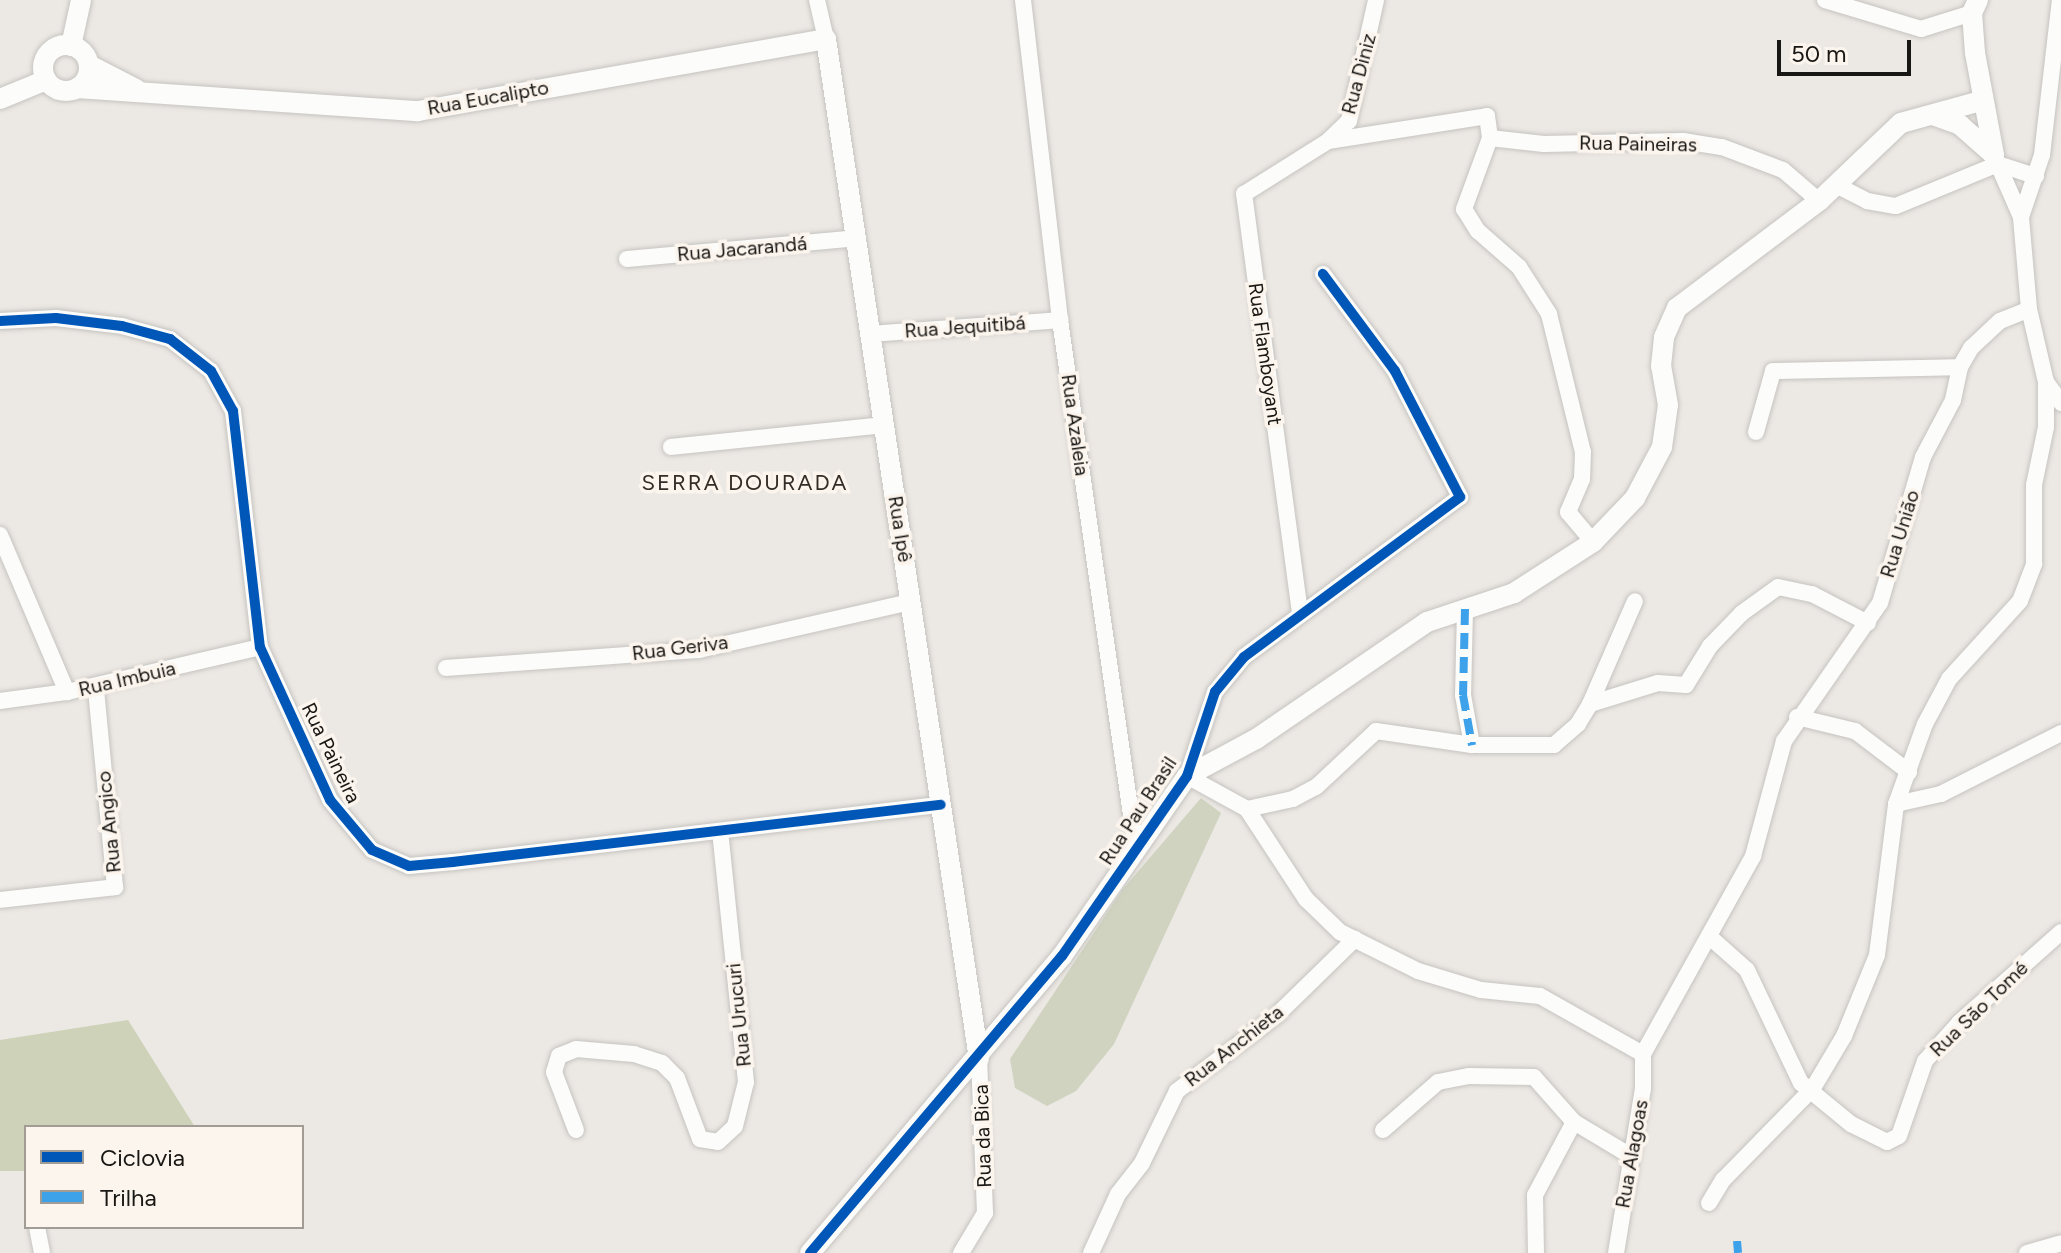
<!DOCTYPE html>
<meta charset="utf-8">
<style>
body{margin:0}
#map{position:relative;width:2061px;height:1253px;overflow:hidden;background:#ece8e4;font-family:Figtree,sans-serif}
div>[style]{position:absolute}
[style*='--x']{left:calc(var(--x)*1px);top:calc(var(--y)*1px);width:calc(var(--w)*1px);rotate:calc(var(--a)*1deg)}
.green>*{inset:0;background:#cfd3bf}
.forest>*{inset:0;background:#cdd2b8}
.roads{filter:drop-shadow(0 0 2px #c6c4c0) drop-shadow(0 0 2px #c6c4c0)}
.minor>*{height:16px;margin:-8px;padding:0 8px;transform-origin:8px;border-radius:8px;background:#fcfcfb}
.tertiary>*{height:20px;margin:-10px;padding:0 10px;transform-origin:10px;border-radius:10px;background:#fcfcfb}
.tertiary>.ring{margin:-10px;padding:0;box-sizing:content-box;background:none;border:20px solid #fcfcfb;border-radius:50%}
.quiet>*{height:8px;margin-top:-4px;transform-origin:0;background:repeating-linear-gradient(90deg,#3da2ea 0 16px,transparent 0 24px)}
.cycleway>*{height:10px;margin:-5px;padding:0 5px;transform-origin:5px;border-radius:5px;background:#0057b8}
span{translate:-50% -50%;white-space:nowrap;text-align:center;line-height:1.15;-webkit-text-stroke:7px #fcf5ed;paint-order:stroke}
.street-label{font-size:20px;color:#191714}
.neighbourhood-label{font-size:22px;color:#332d27;letter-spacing:2px}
.legend{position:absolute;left:24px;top:1125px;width:280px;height:104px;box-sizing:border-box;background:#fcf5ed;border:2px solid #a19c96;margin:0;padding:10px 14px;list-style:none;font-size:24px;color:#191714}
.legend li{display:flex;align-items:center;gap:16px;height:40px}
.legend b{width:40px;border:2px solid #a19c96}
.scale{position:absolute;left:1777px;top:40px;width:134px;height:36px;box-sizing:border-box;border:4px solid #191714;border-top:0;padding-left:10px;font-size:24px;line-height:28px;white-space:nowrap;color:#191714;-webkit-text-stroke:6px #fcf5ed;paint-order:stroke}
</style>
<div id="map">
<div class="green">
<i style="clip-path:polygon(1201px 798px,1221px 813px,1114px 1044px,1076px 1091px,1047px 1106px,1015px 1088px,1010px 1059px,1123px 889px)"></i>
</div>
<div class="forest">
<i style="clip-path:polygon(128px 1020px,195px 1127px,26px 1127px,26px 1171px,0 1171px,0 1040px)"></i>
</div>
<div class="roads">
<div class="minor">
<i style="--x:817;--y:0;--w:40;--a:77"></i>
<i style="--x:1023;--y:0;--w:322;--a:83.4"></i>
<i style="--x:1060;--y:320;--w:535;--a:81.84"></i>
<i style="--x:1825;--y:0;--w:100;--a:16.8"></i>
<i style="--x:1921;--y:29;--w:53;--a:-17.4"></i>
<i style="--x:1490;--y:138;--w:54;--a:6.3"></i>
<i style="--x:1544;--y:144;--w:139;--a:-1.2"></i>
<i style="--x:1683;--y:141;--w:39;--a:9"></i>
<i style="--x:1722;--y:147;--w:65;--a:20.7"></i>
<i style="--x:1783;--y:170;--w:48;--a:40.7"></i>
<i style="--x:1328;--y:141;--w:161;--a:-8.9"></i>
<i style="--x:1487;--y:116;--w:22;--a:82"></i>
<i style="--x:1490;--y:138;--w:76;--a:110.1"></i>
<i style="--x:1464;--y:209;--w:26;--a:58"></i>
<i style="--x:1478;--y:231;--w:55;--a:41.3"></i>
<i style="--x:1519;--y:267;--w:56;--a:57.4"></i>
<i style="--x:1549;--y:314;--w:142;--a:76.2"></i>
<i style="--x:1583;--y:452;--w:27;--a:92"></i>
<i style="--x:1582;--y:479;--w:36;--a:113"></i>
<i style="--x:1568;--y:512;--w:39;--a:50"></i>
<i style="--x:1996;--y:160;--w:62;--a:66.3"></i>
<i style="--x:1836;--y:185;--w:35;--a:27"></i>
<i style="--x:1867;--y:201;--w:29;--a:10"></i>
<i style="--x:1896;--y:206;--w:110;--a:-22.4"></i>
<i style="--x:1998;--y:164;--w:40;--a:18"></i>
<i style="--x:627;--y:259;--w:230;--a:-5.2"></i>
<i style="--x:1323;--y:274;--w:121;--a:53.4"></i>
<i style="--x:1395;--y:371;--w:142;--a:62.7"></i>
<i style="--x:1460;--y:497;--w:269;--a:143.5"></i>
<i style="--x:1244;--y:657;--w:45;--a:129.6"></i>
<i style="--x:1215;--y:692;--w:89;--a:108.4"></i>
<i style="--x:1187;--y:776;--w:68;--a:28.8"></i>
<i style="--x:1247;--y:809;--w:108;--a:56.8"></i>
<i style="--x:1306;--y:899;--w:47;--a:44.1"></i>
<i style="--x:1340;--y:932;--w:87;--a:26.6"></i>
<i style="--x:1418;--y:971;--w:66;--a:16.8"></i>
<i style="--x:1481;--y:990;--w:59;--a:5.8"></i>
<i style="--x:1540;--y:996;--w:118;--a:29.4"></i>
<i style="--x:2029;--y:309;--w:75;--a:76.9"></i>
<i style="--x:2046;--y:382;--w:26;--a:54"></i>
<i style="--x:0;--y:321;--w:56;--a:-3.1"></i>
<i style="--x:56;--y:318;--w:66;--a:6.9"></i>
<i style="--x:122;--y:326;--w:50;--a:15.2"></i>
<i style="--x:170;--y:339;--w:52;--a:38"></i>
<i style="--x:211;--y:371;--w:46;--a:61.2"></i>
<i style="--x:233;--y:411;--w:238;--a:83.5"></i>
<i style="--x:260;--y:647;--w:168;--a:65.4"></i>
<i style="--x:330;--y:800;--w:65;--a:50"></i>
<i style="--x:372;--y:850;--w:40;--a:23.4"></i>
<i style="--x:409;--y:866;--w:44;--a:-5.2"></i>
<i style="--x:453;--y:862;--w:491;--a:-6.7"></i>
<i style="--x:871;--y:334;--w:190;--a:-4.2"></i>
<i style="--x:1756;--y:432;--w:63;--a:-74.4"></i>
<i style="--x:1773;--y:371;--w:187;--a:-1.2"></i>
<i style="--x:671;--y:447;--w:214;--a:-5.9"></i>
<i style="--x:0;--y:535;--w:171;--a:66.9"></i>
<i style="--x:67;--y:692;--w:198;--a:-13.1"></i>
<i style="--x:1465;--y:609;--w:86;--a:91.3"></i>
<i style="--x:1463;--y:695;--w:51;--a:79.8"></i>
<i style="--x:1300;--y:613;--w:423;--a:-97.6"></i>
<i style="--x:1244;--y:194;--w:99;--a:-32.2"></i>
<i style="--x:1328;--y:141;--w:29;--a:-44"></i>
<i style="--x:1349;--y:121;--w:124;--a:-77.4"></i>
<i style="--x:446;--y:668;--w:254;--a:-4.1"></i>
<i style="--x:699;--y:650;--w:217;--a:-12.8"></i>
<i style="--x:0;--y:701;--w:68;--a:-7.7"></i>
<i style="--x:1590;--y:704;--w:112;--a:-66.4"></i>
<i style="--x:1797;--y:717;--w:60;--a:13.6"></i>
<i style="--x:1855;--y:731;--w:68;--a:37.2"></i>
<i style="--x:1896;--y:804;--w:46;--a:-12.5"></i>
<i style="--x:1941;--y:794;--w:135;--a:-26.9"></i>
<i style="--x:1247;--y:809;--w:47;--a:-12.3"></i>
<i style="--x:1293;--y:799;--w:26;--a:-28"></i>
<i style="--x:1316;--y:787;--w:82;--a:-43"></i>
<i style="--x:1376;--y:731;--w:97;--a:8.3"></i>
<i style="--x:1472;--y:745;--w:82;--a:0"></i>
<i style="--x:1554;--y:745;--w:32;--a:-41"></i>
<i style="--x:1578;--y:724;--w:23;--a:-59"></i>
<i style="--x:1590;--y:704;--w:71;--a:-17.2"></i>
<i style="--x:1658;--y:683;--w:28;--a:4"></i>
<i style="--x:1686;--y:685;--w:46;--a:-58.4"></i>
<i style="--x:1710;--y:646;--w:46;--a:-45.9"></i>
<i style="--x:1742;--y:613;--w:44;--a:-35.8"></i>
<i style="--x:1778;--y:587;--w:35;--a:12"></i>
<i style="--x:1812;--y:594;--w:63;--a:27.4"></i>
<i style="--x:0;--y:900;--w:116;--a:-6.4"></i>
<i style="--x:115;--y:887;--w:199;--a:-95.5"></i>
<i style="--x:1711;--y:938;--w:48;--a:41.6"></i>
<i style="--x:1747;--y:970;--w:125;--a:64.5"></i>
<i style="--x:1801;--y:1083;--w:65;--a:39.4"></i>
<i style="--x:1851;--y:1124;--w:40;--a:26.6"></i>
<i style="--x:1887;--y:1142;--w:13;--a:-27"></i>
<i style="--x:1899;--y:1136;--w:79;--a:-70.9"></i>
<i style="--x:1925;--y:1061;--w:52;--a:-48.1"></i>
<i style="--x:1960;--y:1022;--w:135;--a:-41.7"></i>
<i style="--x:1643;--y:1054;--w:227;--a:-60.9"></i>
<i style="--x:1753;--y:856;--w:119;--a:-74.9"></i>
<i style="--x:1784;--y:741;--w:168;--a:-55.2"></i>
<i style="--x:1880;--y:603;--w:152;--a:-73.6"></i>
<i style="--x:1923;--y:457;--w:64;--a:-62.2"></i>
<i style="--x:1953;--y:400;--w:34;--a:-78"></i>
<i style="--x:1960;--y:367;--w:22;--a:-60"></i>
<i style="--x:1971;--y:348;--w:40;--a:-43"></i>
<i style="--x:2000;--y:321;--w:31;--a:-22"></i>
<i style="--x:2029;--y:309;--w:92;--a:-95"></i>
<i style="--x:2021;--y:217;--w:65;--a:-71.3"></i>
<i style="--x:2042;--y:155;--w:156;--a:-83.4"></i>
<i style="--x:576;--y:1130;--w:62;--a:-110.8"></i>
<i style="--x:554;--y:1072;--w:17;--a:-73"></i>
<i style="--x:559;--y:1056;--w:18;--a:-22"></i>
<i style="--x:576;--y:1049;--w:58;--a:4.9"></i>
<i style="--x:634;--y:1054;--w:29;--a:18"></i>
<i style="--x:662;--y:1063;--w:21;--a:45"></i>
<i style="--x:677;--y:1078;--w:65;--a:69.3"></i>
<i style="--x:700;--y:1139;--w:18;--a:9"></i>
<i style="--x:718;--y:1142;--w:23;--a:-43"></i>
<i style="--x:735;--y:1126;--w:45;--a:-76"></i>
<i style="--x:746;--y:1082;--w:252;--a:-95.9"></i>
<i style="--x:1383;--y:1130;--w:73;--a:-41.1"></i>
<i style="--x:1438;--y:1082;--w:32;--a:-11"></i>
<i style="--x:1469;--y:1076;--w:65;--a:0.9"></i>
<i style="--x:1534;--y:1077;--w:60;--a:48.4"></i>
<i style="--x:1574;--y:1122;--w:64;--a:31"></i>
<i style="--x:1709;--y:1203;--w:27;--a:-59"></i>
<i style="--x:1723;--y:1180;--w:129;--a:-45.6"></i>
<i style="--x:1813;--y:1088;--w:61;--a:-59.2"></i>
<i style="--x:1844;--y:1036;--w:87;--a:-67.8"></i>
<i style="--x:1877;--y:955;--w:152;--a:-82.8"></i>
<i style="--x:1896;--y:804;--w:85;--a:-70.1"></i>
<i style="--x:1925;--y:724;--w:51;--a:-61.9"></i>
<i style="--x:1949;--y:679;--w:105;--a:-47.7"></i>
<i style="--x:2020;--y:601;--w:40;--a:-69"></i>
<i style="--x:2034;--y:564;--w:79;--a:-90"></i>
<i style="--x:2034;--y:485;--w:59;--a:-78.3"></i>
<i style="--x:2046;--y:427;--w:45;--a:-90"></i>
<i style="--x:37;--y:1227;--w:26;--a:79"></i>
<i style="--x:961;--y:1253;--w:47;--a:-59"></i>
<i style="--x:985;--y:1213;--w:154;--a:-92.2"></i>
<i style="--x:1091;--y:1253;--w:65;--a:-65.4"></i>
<i style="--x:1118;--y:1194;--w:39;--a:-52"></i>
<i style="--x:1142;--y:1163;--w:80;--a:-64.1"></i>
<i style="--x:1177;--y:1091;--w:126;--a:-37.2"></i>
<i style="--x:1277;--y:1015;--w:109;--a:-44.3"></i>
<i style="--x:1536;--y:1253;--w:58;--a:-91"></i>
<i style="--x:1535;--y:1195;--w:83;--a:-61.9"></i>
<i style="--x:1616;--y:1253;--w:166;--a:-80.7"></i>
<i style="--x:1643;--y:1089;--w:35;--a:-90"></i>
<i style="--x:2027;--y:1253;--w:35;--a:-16"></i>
</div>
<div class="tertiary">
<i style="--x:1978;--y:0;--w:14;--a:115"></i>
<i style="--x:1972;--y:13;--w:40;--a:85.7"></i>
<i style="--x:1975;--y:53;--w:104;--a:79.4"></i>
<i class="ring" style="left:43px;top:45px;width:26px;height:26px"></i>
<i style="--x:71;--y:46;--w:47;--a:-77.7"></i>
<i style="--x:89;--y:65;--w:53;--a:27.1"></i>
<i style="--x:77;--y:88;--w:342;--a:3.9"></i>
<i style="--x:418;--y:111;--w:414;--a:-10"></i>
<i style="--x:826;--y:39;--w:1031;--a:81.47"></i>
<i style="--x:0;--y:99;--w:50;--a:-22.4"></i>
<i style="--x:1933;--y:115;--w:29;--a:20"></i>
<i style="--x:1960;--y:125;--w:45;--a:41.4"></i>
<i style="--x:810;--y:1253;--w:390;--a:-49.7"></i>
<i style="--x:1062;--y:956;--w:219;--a:-55.2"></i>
<i style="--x:1187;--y:776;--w:78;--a:-28.2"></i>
<i style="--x:1256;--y:739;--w:207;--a:-34.4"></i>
<i style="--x:1427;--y:622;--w:92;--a:-18.4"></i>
<i style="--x:1514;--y:593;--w:94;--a:-32.8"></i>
<i style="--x:1593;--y:542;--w:61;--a:-46.3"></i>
<i style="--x:1635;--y:498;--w:58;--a:-62.1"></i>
<i style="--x:1662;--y:447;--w:42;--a:-81.9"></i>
<i style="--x:1668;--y:405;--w:40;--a:-100"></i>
<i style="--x:1661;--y:366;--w:29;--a:-84"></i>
<i style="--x:1664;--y:337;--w:32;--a:-66"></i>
<i style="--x:1677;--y:308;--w:178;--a:-37"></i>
<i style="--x:1819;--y:201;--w:113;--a:-43.6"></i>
<i style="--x:1901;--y:123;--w:83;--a:-15.4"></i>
</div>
</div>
<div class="quiet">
<i style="--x:1465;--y:609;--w:86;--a:91.3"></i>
<i style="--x:1463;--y:695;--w:51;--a:79.8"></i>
<i style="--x:1737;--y:1241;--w:12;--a:85"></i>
</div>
<div class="cycleway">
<i style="--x:0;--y:321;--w:56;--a:-3.1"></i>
<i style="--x:56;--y:318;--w:66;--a:6.9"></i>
<i style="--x:122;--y:326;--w:50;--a:15.2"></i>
<i style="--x:170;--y:339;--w:52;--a:38"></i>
<i style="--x:211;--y:371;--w:46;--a:61.2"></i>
<i style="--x:233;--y:411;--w:238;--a:83.5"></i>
<i style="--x:260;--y:647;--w:168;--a:65.4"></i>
<i style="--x:330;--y:800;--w:65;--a:50"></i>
<i style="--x:372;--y:850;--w:40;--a:23.4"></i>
<i style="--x:409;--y:866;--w:44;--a:-5.2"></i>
<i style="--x:453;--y:862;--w:491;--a:-6.7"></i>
<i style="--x:810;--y:1253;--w:390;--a:-49.7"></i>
<i style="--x:1062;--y:956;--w:219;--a:-55.2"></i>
<i style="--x:1187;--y:776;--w:89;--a:-71.6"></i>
<i style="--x:1215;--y:692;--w:45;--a:-50.4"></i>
<i style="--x:1244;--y:657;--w:269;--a:-36.5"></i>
<i style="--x:1460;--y:497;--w:142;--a:-117.3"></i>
<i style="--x:1395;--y:371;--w:121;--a:-126.6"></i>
</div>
<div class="street-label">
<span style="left:1359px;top:74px;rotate:-75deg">Rua Diniz</span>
<span style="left:488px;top:98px;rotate:-10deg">Rua Eucalipto</span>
<span style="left:1638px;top:144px;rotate:1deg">Rua Paineiras</span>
<span style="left:742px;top:249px;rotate:-5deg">Rua Jacarandá</span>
<span style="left:965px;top:327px;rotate:-4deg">Rua Jequitibá</span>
<span style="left:1265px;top:354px;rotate:82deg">Rua Flamboyant</span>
<span style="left:1075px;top:425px;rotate:82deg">Rua Azaleia</span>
<span style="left:900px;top:529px;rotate:81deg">Rua Ipê</span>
<span style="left:1900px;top:534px;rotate:-73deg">Rua União</span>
<span style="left:680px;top:648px;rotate:-7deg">Rua Geriva</span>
<span style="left:127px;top:679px;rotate:-13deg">Rua Imbuia</span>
<span style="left:331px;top:753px;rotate:64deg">Rua Paineira</span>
<span style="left:1138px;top:811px;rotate:-57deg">Rua Pau Brasil</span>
<span style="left:109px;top:822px;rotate:-96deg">Rua Angico</span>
<span style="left:1979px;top:1009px;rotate:-44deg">Rua São Tomé</span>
<span style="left:739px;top:1015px;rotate:-96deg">Rua Urucuri</span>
<span style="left:1234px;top:1046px;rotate:-38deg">Rua Anchieta</span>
<span style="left:983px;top:1136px;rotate:-92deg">Rua da Bica</span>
<span style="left:1632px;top:1154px;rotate:-80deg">Rua Alagoas</span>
</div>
<div class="neighbourhood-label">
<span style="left:745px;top:483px">SERRA DOURADA</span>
</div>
<ul class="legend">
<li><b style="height:10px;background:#0057b8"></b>Ciclovia</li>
<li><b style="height:10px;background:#3da2ea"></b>Trilha</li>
</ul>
<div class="scale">50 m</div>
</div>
